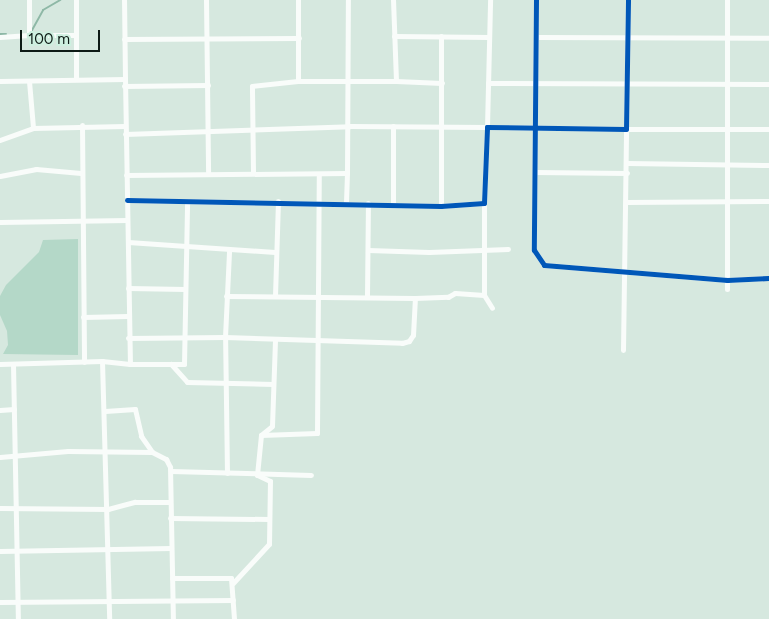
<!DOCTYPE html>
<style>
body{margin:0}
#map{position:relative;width:769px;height:619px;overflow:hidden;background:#d6e8df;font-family:Figtree,sans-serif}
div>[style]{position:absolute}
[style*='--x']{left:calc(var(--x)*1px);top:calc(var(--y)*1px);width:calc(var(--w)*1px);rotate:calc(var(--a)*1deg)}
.green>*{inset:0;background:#b4d8c8}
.stream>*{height:2px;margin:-1px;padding:0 1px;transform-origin:1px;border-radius:1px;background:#8eb8a6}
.street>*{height:5px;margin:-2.5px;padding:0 2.5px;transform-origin:2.5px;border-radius:2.5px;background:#f9fcfa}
.cycleway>*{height:5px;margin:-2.5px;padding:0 2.5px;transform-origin:2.5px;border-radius:2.5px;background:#0057b8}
span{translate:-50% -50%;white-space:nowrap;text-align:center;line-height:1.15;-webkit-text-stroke:5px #cef0e0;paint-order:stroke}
.scale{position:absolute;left:20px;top:30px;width:80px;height:22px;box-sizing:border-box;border:2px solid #0d1a15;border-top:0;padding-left:6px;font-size:15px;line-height:18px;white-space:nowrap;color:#0d1a15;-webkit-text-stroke:4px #cef0e0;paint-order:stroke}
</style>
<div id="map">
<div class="green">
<i style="clip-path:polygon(78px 239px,78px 355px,3px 354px,8px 345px,7px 331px,0 315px,0 296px,6px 285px,39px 252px,43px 240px)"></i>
</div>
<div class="stream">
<i style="--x:31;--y:32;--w:25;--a:-61"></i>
<i style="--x:43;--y:10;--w:20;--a:-30"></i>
<i style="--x:0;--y:34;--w:6;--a:0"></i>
</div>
<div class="street">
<i style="--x:29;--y:0;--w:35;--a:90"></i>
<i style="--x:29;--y:35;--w:47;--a:0"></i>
<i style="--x:76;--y:35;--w:44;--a:90"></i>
<i style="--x:76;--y:0;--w:35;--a:90"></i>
<i style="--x:206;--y:0;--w:173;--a:89.3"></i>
<i style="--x:298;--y:0;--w:81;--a:90"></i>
<i style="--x:536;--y:0;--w:250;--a:90.5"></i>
<i style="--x:534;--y:250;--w:18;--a:56"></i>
<i style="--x:544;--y:265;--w:184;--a:4.7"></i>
<i style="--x:727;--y:280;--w:42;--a:-2.7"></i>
<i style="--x:394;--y:36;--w:95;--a:0.6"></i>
<i style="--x:0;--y:37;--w:29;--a:-4"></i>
<i style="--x:536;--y:37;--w:233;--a:0.2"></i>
<i style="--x:124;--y:39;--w:175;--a:-0.3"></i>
<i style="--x:125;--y:79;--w:285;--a:89"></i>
<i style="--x:0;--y:81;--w:125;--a:-0.9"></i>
<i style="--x:125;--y:79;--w:79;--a:-90.7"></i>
<i style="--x:29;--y:81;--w:47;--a:85.1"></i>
<i style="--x:396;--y:81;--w:46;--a:2.5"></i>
<i style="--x:488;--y:83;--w:281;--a:0.2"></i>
<i style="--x:124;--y:86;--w:84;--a:-0.7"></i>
<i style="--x:82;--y:125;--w:237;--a:89.5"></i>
<i style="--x:393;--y:126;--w:77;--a:90"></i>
<i style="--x:125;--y:134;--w:225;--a:-2"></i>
<i style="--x:350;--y:126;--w:137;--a:0.4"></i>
<i style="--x:487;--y:127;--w:127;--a:-88.6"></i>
<i style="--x:0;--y:140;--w:35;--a:-20"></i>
<i style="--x:33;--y:128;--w:92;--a:-1.2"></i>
<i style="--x:627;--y:163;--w:142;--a:0.8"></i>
<i style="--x:253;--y:172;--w:86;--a:-90.7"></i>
<i style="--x:252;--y:86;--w:46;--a:-6.2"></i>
<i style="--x:298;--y:81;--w:98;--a:0"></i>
<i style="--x:396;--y:81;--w:81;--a:-92.1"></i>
<i style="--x:535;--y:172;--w:92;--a:0.6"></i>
<i style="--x:126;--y:175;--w:221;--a:-0.5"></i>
<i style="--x:347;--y:173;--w:173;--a:-89.7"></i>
<i style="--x:0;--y:176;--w:37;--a:-11"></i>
<i style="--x:36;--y:169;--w:45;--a:5.1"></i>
<i style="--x:127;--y:200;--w:314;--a:1.1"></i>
<i style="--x:441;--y:206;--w:43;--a:-4"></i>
<i style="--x:484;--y:203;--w:76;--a:-87.7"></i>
<i style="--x:487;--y:127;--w:139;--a:0.8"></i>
<i style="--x:626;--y:129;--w:129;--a:-89.1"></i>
<i style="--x:346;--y:202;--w:29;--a:-88"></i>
<i style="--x:626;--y:202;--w:143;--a:-0.4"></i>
<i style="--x:441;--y:206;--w:170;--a:-90"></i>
<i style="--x:0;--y:222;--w:127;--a:-0.9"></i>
<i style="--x:128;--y:242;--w:147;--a:3.9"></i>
<i style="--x:368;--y:250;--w:61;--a:1.9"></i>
<i style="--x:429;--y:252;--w:79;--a:-2.2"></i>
<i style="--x:128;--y:288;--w:57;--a:1"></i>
<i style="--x:727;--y:289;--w:289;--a:-90"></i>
<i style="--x:484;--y:295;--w:92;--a:-90"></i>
<i style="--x:226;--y:296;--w:189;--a:0.6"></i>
<i style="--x:415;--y:298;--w:33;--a:-2"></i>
<i style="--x:448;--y:297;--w:8;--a:-30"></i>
<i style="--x:455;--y:293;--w:29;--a:4"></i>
<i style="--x:484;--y:295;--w:15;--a:58"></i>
<i style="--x:275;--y:296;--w:95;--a:-88.2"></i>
<i style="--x:367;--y:296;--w:93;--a:-89.4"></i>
<i style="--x:83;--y:317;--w:45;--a:-1.3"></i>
<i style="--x:128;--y:338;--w:97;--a:-0.6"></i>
<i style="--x:225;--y:337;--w:177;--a:1.9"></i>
<i style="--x:402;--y:343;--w:7;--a:-16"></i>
<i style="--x:409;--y:341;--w:7;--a:-56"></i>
<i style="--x:413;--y:335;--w:37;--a:-87"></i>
<i style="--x:623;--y:350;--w:221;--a:-89.2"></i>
<i style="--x:626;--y:129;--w:143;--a:0"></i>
<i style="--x:102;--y:361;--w:258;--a:88.4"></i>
<i style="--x:0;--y:364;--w:102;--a:-1.7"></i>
<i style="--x:102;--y:361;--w:28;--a:6"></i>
<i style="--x:130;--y:364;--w:54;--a:0"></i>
<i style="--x:184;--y:364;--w:163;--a:-88.9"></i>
<i style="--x:13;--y:364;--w:255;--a:88.9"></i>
<i style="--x:171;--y:364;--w:24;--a:48"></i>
<i style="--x:187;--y:382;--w:86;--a:1.3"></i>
<i style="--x:0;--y:410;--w:14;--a:-4"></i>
<i style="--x:105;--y:411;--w:30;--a:-4"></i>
<i style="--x:135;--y:409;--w:28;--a:77"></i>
<i style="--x:141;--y:436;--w:19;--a:55"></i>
<i style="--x:152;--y:452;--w:16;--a:27"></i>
<i style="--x:166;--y:459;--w:9;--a:63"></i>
<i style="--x:170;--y:467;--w:152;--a:88.9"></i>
<i style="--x:261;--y:435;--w:56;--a:-2"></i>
<i style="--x:317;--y:433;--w:259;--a:-89.6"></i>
<i style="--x:0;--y:457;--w:68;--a:-5"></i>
<i style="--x:68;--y:451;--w:84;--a:0.7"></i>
<i style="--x:171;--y:471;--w:140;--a:1.6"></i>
<i style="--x:227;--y:473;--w:136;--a:-90.8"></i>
<i style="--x:225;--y:337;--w:86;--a:-87.3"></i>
<i style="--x:0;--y:508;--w:108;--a:0.5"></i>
<i style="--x:108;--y:509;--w:28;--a:-15"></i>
<i style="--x:135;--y:502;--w:35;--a:0"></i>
<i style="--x:170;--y:518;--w:99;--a:0.6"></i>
<i style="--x:0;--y:551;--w:171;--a:-1"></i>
<i style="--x:172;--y:578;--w:59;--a:0"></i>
<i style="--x:231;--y:578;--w:41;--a:85.8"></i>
<i style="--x:233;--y:583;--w:53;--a:-47.3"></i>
<i style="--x:269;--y:544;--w:63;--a:-89.1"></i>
<i style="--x:270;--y:481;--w:14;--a:-155"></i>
<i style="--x:257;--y:475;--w:40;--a:-84.3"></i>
<i style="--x:261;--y:435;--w:14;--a:-39"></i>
<i style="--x:272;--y:426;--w:87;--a:-88"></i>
<i style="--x:0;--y:602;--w:233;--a:-0.5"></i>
</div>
<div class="cycleway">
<i style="--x:536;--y:0;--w:250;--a:90.5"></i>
<i style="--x:534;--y:250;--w:18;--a:56"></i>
<i style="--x:544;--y:265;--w:184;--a:4.7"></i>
<i style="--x:727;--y:280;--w:42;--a:-2.7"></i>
<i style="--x:127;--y:200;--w:314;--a:1.1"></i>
<i style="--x:441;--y:206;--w:43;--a:-4"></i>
<i style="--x:484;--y:203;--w:76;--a:-87.7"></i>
<i style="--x:487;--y:127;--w:139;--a:0.8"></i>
<i style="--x:626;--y:129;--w:129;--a:-89.1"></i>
</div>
<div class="scale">100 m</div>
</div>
